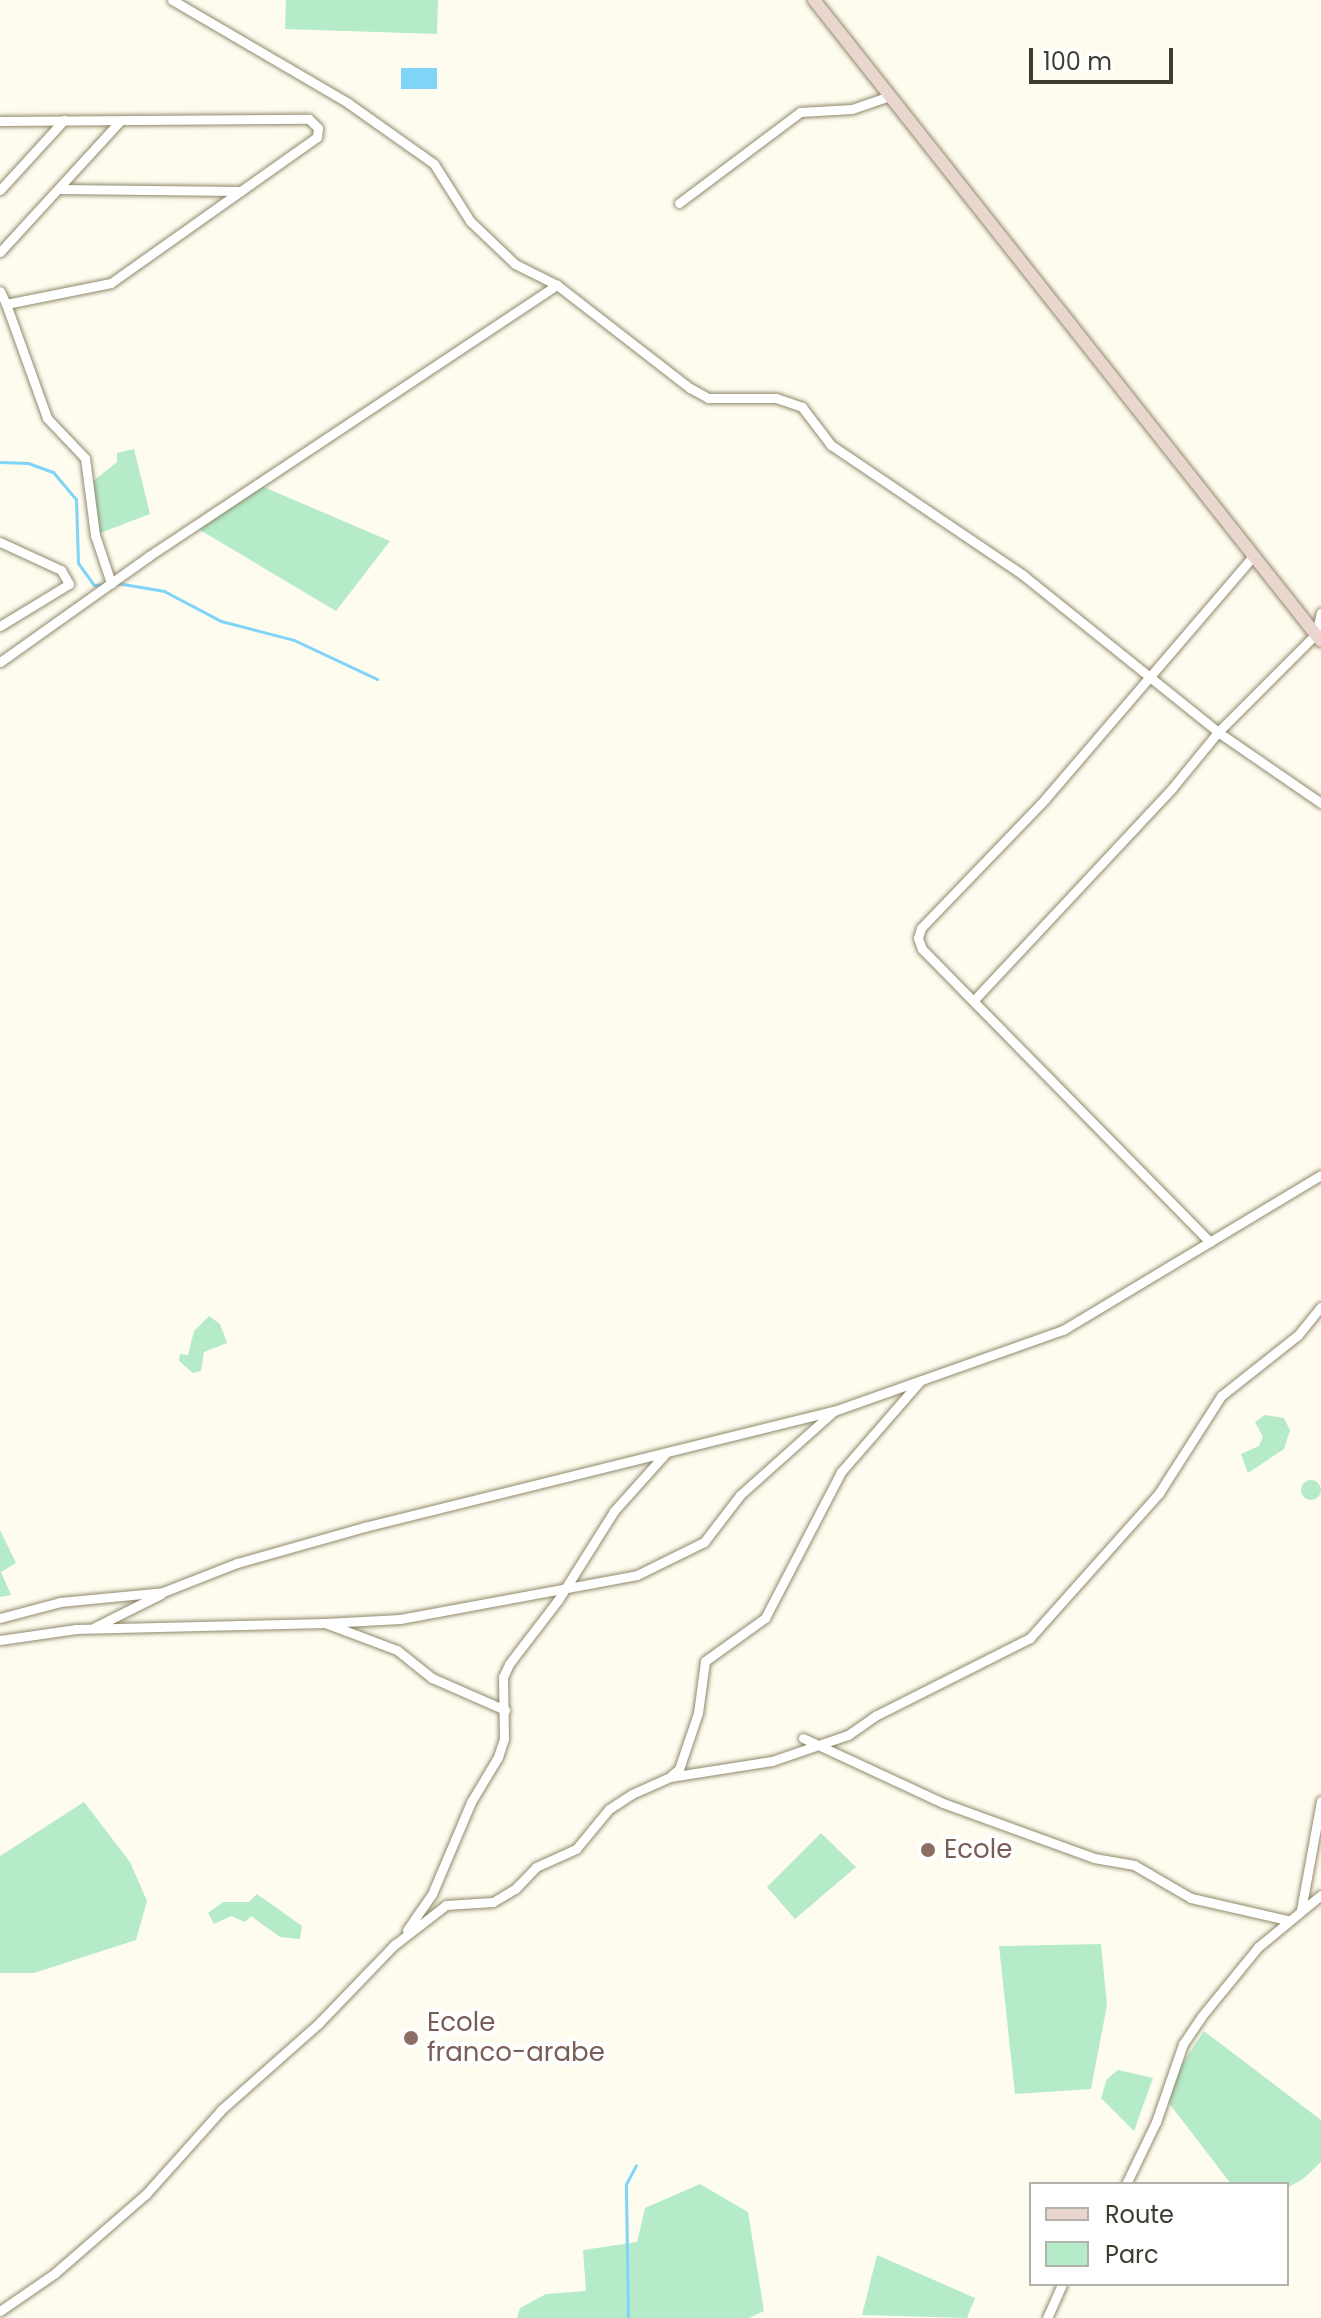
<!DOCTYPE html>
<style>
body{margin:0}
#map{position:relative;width:1321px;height:2318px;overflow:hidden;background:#fefcef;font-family:Poppins,sans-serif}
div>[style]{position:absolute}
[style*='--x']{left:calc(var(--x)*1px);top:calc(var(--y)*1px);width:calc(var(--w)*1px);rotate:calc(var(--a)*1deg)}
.green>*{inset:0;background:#b5ebc9}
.round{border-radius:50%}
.water>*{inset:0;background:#80d4f7;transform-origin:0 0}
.stream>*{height:3px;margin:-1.5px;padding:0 1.5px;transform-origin:1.5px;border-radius:1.5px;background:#80d4f7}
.roads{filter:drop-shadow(0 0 2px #8f896b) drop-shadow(0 0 2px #8f896b)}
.minor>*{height:9px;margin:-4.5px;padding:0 4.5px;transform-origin:4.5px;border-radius:4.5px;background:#fff}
.secondary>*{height:12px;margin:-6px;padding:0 6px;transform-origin:6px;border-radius:6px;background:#ead6cf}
.dots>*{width:22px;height:22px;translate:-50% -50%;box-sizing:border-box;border:4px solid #fff;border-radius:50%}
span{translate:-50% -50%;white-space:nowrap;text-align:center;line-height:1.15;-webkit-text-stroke:8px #fff;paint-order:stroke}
.education-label{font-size:26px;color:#785e54}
.left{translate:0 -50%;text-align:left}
.legend{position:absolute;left:1029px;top:2182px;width:260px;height:104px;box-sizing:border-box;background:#fff;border:2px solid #b2b1ac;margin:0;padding:10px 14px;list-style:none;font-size:24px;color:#3e3b2f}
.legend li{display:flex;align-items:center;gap:16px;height:40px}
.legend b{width:40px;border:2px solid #b2b1ac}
.scale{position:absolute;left:1029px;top:48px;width:144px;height:36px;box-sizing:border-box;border:4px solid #3e3b2f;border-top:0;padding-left:10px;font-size:24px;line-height:28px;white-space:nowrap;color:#3e3b2f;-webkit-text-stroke:6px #fff;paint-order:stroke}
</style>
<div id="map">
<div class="green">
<i style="clip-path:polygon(286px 0,438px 0,437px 34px,285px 29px)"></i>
<i style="clip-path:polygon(134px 449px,150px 514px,95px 535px,92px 482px,117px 462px,117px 453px)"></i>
<i style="clip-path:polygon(259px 485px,390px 541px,336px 611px,195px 527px)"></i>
<i style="clip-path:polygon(209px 1316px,220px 1324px,227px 1343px,204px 1352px,201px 1371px,193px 1373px,179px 1361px,180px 1354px,188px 1355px,194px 1331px)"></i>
<i style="clip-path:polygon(1265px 1415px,1284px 1418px,1290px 1430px,1284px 1449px,1248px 1473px,1241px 1454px,1259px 1446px,1263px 1437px,1255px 1422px)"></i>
<i class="round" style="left:1301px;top:1480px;width:20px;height:20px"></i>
<i style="clip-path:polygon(0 1530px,16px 1563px,1px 1572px,11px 1595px,0 1597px)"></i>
<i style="clip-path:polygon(84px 1802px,130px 1862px,147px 1901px,136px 1940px,34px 1973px,0 1973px,0 1856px)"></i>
<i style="clip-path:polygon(821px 1833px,856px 1867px,795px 1919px,767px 1887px)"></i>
<i style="clip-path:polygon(257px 1894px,302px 1926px,300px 1939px,280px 1937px,251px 1916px,245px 1922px,231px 1916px,214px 1924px,208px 1913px,223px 1902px,249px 1902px)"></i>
<i style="clip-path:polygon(1101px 1944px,1107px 2005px,1091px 2089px,1015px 2094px,999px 1946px)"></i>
<i style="clip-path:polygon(1204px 2031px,1321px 2120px,1321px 2162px,1303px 2179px,1287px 2188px,1231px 2184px,1162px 2094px)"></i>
<i style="clip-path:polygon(1118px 2070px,1153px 2078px,1134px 2131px,1101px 2098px,1107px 2079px)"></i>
<i style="clip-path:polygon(700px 2184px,748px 2212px,764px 2311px,749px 2318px,517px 2318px,520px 2308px,546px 2294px,586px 2291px,583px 2250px,637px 2242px,645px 2208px)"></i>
<i style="clip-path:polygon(877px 2255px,975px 2298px,967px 2318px,862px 2315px)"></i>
</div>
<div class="water">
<i style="left:401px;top:68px;width:36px;height:21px"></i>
</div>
<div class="stream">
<i style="--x:0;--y:462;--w:28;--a:2"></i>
<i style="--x:28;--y:463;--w:27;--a:20"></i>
<i style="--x:53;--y:472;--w:35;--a:50"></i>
<i style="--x:76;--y:499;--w:64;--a:88.2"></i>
<i style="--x:78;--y:563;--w:27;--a:54"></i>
<i style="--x:94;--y:585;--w:11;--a:-5"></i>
<i style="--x:117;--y:583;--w:48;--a:9.7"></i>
<i style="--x:164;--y:591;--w:64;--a:27.8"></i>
<i style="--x:221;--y:621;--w:75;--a:14.6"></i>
<i style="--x:294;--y:640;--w:92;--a:25.2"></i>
<i style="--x:628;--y:2318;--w:134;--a:-90.9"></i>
<i style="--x:626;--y:2184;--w:21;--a:-62"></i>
</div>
<div class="roads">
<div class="minor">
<i style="--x:172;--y:0;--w:204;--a:30.3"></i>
<i style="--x:348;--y:103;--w:105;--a:35.3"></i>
<i style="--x:434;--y:164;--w:67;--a:57.7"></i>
<i style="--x:470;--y:221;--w:62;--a:43.7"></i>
<i style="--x:515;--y:264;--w:47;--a:26.6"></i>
<i style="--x:557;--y:285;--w:168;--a:37.8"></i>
<i style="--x:690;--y:388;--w:21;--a:29"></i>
<i style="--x:708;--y:398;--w:68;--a:0"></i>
<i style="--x:776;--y:398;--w:28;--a:19"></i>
<i style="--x:802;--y:407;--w:48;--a:52.7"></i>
<i style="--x:831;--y:445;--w:232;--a:34.1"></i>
<i style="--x:1023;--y:575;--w:250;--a:38.8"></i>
<i style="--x:1218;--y:732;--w:125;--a:34.6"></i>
<i style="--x:0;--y:121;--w:309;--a:-0.4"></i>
<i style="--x:309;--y:119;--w:13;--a:45"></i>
<i style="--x:318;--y:128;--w:9;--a:96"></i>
<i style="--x:317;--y:137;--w:252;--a:144.7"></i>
<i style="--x:111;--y:283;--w:107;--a:168.7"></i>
<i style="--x:6;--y:304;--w:14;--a:-115"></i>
<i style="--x:58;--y:189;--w:183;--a:0.6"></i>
<i style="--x:0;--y:190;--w:95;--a:-47.6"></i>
<i style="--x:679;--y:203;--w:151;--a:-36.9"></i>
<i style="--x:800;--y:112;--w:52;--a:-3.3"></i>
<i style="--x:852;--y:109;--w:39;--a:-19"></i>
<i style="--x:0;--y:252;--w:179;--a:-47.5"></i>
<i style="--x:6;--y:304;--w:121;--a:70.2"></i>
<i style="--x:47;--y:418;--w:55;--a:46.5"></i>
<i style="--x:85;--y:458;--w:78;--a:82.6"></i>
<i style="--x:95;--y:535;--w:51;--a:71.6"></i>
<i style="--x:0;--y:542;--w:67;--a:24.7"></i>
<i style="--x:61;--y:570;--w:16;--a:60"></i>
<i style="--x:69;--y:584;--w:81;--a:148.7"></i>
<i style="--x:0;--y:662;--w:183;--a:-35.4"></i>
<i style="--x:149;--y:556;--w:490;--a:-33.6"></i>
<i style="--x:974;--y:1000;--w:291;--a:-46.9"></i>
<i style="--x:1173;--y:787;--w:71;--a:-50.7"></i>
<i style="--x:1218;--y:732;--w:139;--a:-45"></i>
<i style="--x:1316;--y:634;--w:22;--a:-77"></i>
<i style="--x:1210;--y:1242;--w:411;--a:-134.5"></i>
<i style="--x:922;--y:949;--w:12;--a:-110"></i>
<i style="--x:918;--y:938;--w:10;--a:-73"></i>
<i style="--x:921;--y:928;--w:179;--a:-46.1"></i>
<i style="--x:1045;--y:799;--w:320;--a:-49.4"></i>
<i style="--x:0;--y:1618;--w:62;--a:-14.9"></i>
<i style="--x:60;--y:1602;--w:103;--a:-5.5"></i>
<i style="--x:163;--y:1592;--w:79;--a:-21.4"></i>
<i style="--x:237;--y:1563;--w:132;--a:-15.8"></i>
<i style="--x:364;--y:1527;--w:484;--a:-13.9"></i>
<i style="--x:834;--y:1411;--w:243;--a:-19.5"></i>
<i style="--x:1063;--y:1330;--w:301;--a:-31"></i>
<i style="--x:325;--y:1623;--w:75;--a:-3.1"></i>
<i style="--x:400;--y:1619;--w:241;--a:-10.5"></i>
<i style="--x:637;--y:1575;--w:75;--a:-26.2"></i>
<i style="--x:704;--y:1542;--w:59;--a:-52.5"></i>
<i style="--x:740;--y:1495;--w:126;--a:-41.8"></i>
<i style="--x:95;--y:1627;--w:74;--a:-26.6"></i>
<i style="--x:0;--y:1640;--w:77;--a:-8.2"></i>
<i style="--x:76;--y:1629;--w:249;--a:-1.4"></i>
<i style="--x:325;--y:1623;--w:77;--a:20.6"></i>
<i style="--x:397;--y:1650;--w:45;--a:38.7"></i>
<i style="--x:432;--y:1678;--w:80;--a:23.7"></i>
<i style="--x:803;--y:1738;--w:154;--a:24.9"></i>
<i style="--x:943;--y:1803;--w:161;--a:20"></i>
<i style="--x:1094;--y:1858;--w:41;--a:9.9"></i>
<i style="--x:1134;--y:1865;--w:66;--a:30.1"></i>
<i style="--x:1191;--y:1898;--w:98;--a:12.9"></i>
<i style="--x:672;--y:1775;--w:9;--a:-41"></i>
<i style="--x:679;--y:1769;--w:59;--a:-71.3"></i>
<i style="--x:698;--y:1713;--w:52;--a:-82.3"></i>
<i style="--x:705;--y:1661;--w:74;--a:-35.6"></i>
<i style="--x:765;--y:1618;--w:165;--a:-62.5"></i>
<i style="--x:841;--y:1472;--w:121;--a:-49"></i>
<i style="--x:1301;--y:1910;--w:111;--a:-79.6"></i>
<i style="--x:407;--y:1930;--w:44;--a:-55.2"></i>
<i style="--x:432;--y:1894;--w:100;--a:-67"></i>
<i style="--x:471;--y:1802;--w:52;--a:-59"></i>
<i style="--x:498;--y:1757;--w:19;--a:-72"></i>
<i style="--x:504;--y:1739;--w:62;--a:-90.9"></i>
<i style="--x:503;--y:1677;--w:14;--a:-65"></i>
<i style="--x:509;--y:1664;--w:81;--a:-52.6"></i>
<i style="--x:558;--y:1600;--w:105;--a:-57.8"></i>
<i style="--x:614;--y:1511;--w:76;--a:-48.2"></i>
<i style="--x:393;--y:1946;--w:67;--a:-37.7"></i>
<i style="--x:446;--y:1905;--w:47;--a:-3.7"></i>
<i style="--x:493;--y:1902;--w:26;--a:-31"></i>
<i style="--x:515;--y:1889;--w:30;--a:-46"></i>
<i style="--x:536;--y:1867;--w:44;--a:-24.2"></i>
<i style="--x:576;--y:1849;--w:52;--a:-50.5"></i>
<i style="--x:609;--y:1809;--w:27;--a:-33"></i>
<i style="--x:632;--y:1794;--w:42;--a:-24.1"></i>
<i style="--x:670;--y:1777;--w:103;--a:-8.9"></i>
<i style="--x:772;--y:1761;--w:80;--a:-18.9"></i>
<i style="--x:848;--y:1735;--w:35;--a:-35"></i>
<i style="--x:877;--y:1715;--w:171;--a:-26.7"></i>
<i style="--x:1030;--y:1638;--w:194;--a:-48.3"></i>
<i style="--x:1159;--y:1493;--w:115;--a:-57.4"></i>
<i style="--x:1221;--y:1396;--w:98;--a:-38.4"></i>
<i style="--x:1298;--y:1335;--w:36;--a:-51"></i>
<i style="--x:1126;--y:2184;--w:69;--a:-64.2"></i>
<i style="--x:1156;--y:2122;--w:83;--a:-70.9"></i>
<i style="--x:1183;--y:2044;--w:32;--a:-56"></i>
<i style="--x:1201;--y:2017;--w:90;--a:-50.8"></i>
<i style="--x:1258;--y:1947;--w:82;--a:-39.5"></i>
<i style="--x:0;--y:2311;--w:67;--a:-34.6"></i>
<i style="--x:55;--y:2273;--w:121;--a:-41"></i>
<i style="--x:146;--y:2194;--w:113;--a:-48.2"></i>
<i style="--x:221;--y:2110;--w:131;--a:-41.6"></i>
<i style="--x:319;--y:2023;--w:110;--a:-46.1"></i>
<i style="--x:1047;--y:2318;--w:37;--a:-66"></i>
</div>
<div class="secondary">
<i style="--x:814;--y:0;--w:817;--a:51.66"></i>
</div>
</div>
<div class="dots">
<i style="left:928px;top:1850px;background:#8d6e63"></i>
<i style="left:411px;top:2038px;background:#8d6e63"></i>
</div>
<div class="education-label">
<span class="left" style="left:944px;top:1850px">Ecole</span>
<span class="left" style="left:427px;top:2038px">Ecole<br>franco-arabe</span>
</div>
<ul class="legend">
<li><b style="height:10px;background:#ead6cf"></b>Route</li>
<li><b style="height:22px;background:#b5ebc9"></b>Parc</li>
</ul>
<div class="scale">100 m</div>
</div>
